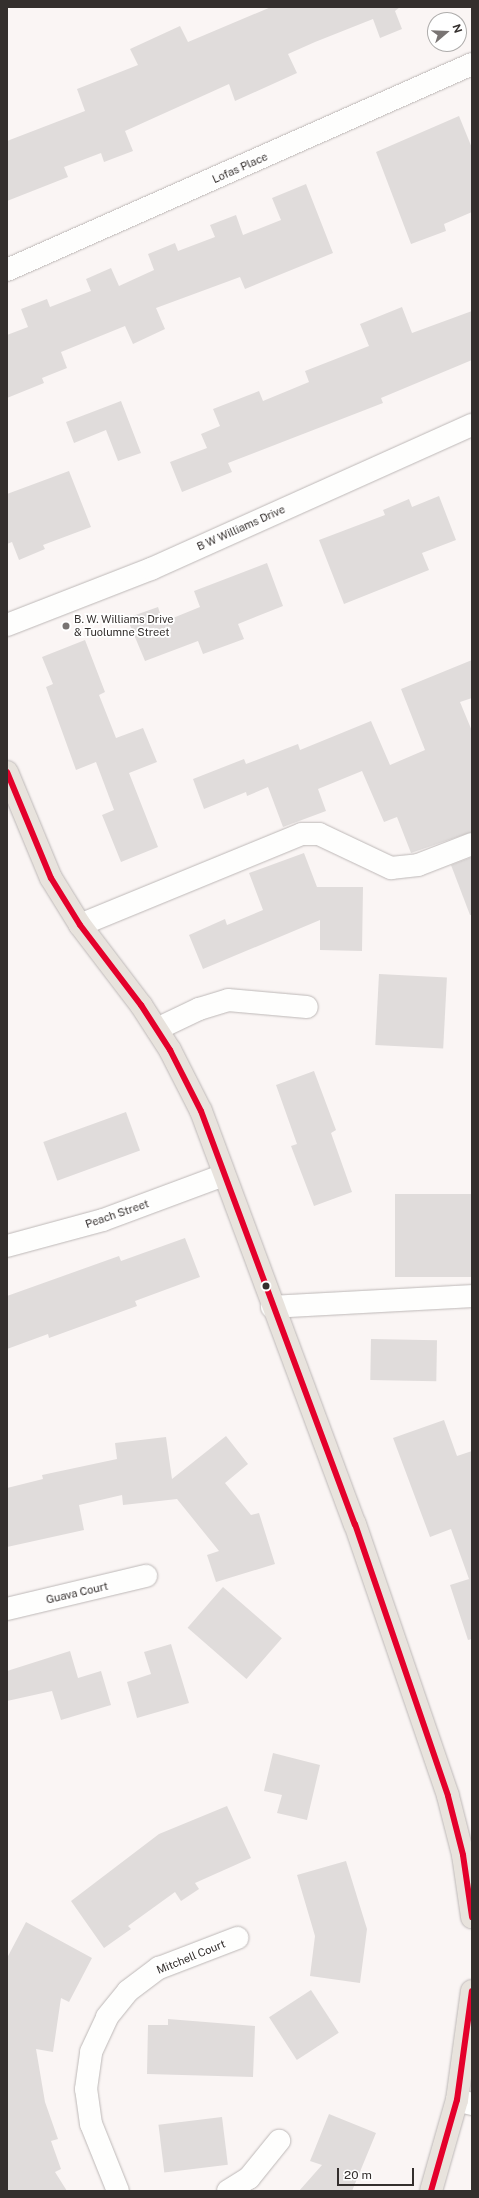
<!DOCTYPE html>
<style>
body{margin:0}
#map{position:relative;width:479px;height:2198px;overflow:hidden;background:#faf5f4;font-family:"Public Sans",sans-serif}
div>[style]{position:absolute}
[style*='--x']{left:calc(var(--x)*1px);top:calc(var(--y)*1px);width:calc(var(--w)*1px);rotate:calc(var(--a)*1deg)}
.building>*{inset:0;background:#e0dcdb;transform-origin:0 0}
.roads{filter:drop-shadow(0 0 1px #bdb8b7) drop-shadow(0 0 1px #bdb8b7)}
.minor>*{height:22px;margin:-11px;padding:0 11px;transform-origin:11px;border-radius:11px;background:#fefefd}
.major>*{height:22px;margin:-11px;padding:0 11px;transform-origin:11px;border-radius:11px;background:#e8e3dd}
.bus-1>*{height:6px;margin:-3px;padding:0 3px;transform-origin:3px;border-radius:3px;background:#e4002b}
.dots>*{width:11px;height:11px;translate:-50% -50%;box-sizing:border-box;border:2px solid #fff;border-radius:50%}
span{translate:-50% -50%;white-space:nowrap;text-align:center;line-height:1.15;-webkit-text-stroke:3.5px #fff;paint-order:stroke}
.street-label{font-size:11px;color:#342f2d}
.poi-label{font-size:11px;color:#342f2d}
.left{translate:0 -50%;text-align:left}
.frame{position:absolute;inset:0;border:8px solid #342f2d;pointer-events:none}
.north{position:absolute;left:427px;top:12px;width:40px;height:40px;box-sizing:border-box;background:#fff;border:1px solid #aeacab;border-radius:50%;rotate:71deg;font-size:11px;font-weight:700;line-height:16px;text-align:center;color:#342f2d}
.north::after{content:'';display:block;margin:auto;width:14px;height:18px;background:#797473;clip-path:polygon(50% 0,100% 100%,50% 72%,0 100%)}
.scale{position:absolute;left:337px;top:2168px;width:77px;height:18px;box-sizing:border-box;border:2px solid #342f2d;border-top:0;padding-left:5px;font-size:12px;line-height:14px;white-space:nowrap;color:#342f2d;-webkit-text-stroke:3px #fff;paint-order:stroke}
</style>
<div id="map">
<div class="building">
<i style="clip-path:polygon(271px 7px,400px 7px,395px 11px,402px 29px,380px 38px,373px 19px,315px 42px,288px 54px,297px 73px,235px 101px,229px 84px,125px 131px,133px 151px,104px 162px,101px 153px,64px 167px,68px 177px,7px 201px,7px 141px,85px 111px,77px 89px,138px 65px,130px 49px,180px 26px,188px 42px)"></i>
<i style="clip-path:polygon(459px 116px,472px 148px,472px 212px,444px 224px,446px 231px,411px 244px,376px 152px)"></i>
<i style="clip-path:polygon(306px 184px,333px 253px,245px 289px,240px 277px,156px 308px,165px 329px,133px 344px,125px 326px,61px 352px,67px 368px,42px 378px,44px 383px,7px 398px,7px 335px,28px 327px,21px 309px,47px 299px,50px 307px,91px 291px,86px 279px,111px 268px,119px 286px,154px 270px,148px 254px,175px 243px,178px 251px,215px 237px,210px 225px,236px 215px,243px 235px,281px 220px,272px 198px)"></i>
<i style="clip-path:polygon(402px 307px,412px 333px,472px 311px,472px 360px,381px 398px,383px 403px,228px 463px,232px 472px,182px 492px,170px 462px,207px 448px,201px 434px,220px 426px,213px 409px,259px 391px,263px 401px,309px 382px,305px 371px,369px 346px,360px 324px)"></i>
<i style="clip-path:polygon(121px 401px,141px 453px,118px 461px,106px 430px,74px 443px,66px 422px)"></i>
<i style="clip-path:polygon(69px 471px,91px 527px,43px 545px,45px 549px,19px 560px,12px 542px,7px 544px,7px 494px)"></i>
<i style="clip-path:polygon(439px 496px,456px 540px,422px 553px,429px 570px,344px 604px,319px 540px,385px 515px,383px 510px,409px 499px,412px 507px)"></i>
<i style="clip-path:polygon(267px 563px,283px 606px,238px 624px,244px 639px,203px 654px,198px 641px,145px 661px,127px 618px,158px 607px,163px 622px,200px 607px,194px 591px)"></i>
<i style="clip-path:polygon(85px 640px,105px 692px,99px 695px,116px 738px,143px 728px,157px 762px,129px 773px,158px 847px,121px 862px,102px 815px,114px 810px,96px 762px,76px 770px,46px 687px,53px 684px,42px 657px)"></i>
<i style="clip-path:polygon(472px 660px,472px 698px,460px 702px,472px 731px,472px 832px,411px 853px,397px 817px,384px 822px,362px 771px,318px 789px,326px 811px,283px 827px,268px 787px,247px 796px,246px 792px,204px 809px,193px 779px,244px 759px,246px 764px,298px 744px,300px 750px,371px 721px,390px 765px,425px 750px,401px 689px)"></i>
<i style="clip-path:polygon(304px 853px,317px 887px,363px 887px,362px 951px,320px 950px,320px 920px,203px 969px,189px 935px,225px 919px,227px 925px,263px 910px,249px 873px)"></i>
<i style="clip-path:polygon(472px 857px,472px 915px,470px 915px,451px 865px)"></i>
<i style="left:379px;top:974px;width:68px;height:71px;rotate:3deg"></i>
<i style="clip-path:polygon(314px 1071px,336px 1130px,331px 1133px,352px 1192px,314px 1206px,291px 1146px,297px 1144px,276px 1085px)"></i>
<i style="left:126px;top:1112px;width:41px;height:88px;rotate:70deg"></i>
<i style="left:472px;top:1194px;width:83px;height:77px;rotate:90deg"></i>
<i style="clip-path:polygon(185px 1238px,200px 1277px,135px 1301px,137px 1306px,49px 1338px,48px 1334px,7px 1349px,7px 1296px,119px 1256px,121px 1261px)"></i>
<i style="left:371px;top:1339px;width:66px;height:41px;rotate:1deg"></i>
<i style="clip-path:polygon(444px 1420px,457px 1456px,472px 1451px,472px 1639px,468px 1640px,450px 1585px,469px 1579px,451px 1529px,430px 1537px,393px 1438px)"></i>
<i style="clip-path:polygon(226px 1436px,248px 1464px,225px 1483px,251px 1515px,259px 1513px,275px 1564px,216px 1582px,207px 1555px,219px 1551px,177px 1499px,123px 1505px,122px 1495px,79px 1505px,84px 1530px,7px 1547px,7px 1488px,43px 1479px,42px 1475px,117px 1459px,115px 1443px,166px 1437px,172px 1479px)"></i>
<i style="left:223px;top:1587px;width:78px;height:54px;rotate:41deg"></i>
<i style="clip-path:polygon(171px 1644px,189px 1703px,137px 1718px,127px 1682px,151px 1674px,144px 1652px)"></i>
<i style="clip-path:polygon(70px 1651px,78px 1678px,101px 1671px,111px 1705px,61px 1720px,52px 1691px,7px 1701px,7px 1671px)"></i>
<i style="clip-path:polygon(273px 1753px,320px 1765px,307px 1820px,277px 1813px,282px 1795px,264px 1791px)"></i>
<i style="clip-path:polygon(227px 1806px,251px 1858px,195px 1883px,199px 1889px,181px 1901px,175px 1892px,128px 1926px,131px 1929px,104px 1948px,71px 1901px,159px 1834px)"></i>
<i style="clip-path:polygon(346px 1861px,367px 1929px,360px 1983px,310px 1976px,315px 1936px,297px 1875px)"></i>
<i style="clip-path:polygon(26px 1922px,92px 1958px,69px 2002px,61px 1998px,53px 2052px,36px 2049px,45px 2102px,58px 2139px,51px 2141px,61px 2169px,55px 2172px,67px 2191px,7px 2191px,7px 1958px)"></i>
<i style="left:311px;top:1990px;width:51px;height:50px;rotate:57deg"></i>
<i style="clip-path:polygon(168px 2019px,255px 2026px,253px 2077px,147px 2074px,148px 2025px,168px 2025px)"></i>
<i style="clip-path:polygon(329px 2114px,376px 2133px,352px 2191px,299px 2191px,322px 2165px,310px 2161px)"></i>
<i style="left:222px;top:2117px;width:48px;height:64px;rotate:83deg"></i>
</div>
<div class="roads">
<div class="minor">
<i style="--x:7;--y:270;--w:509;--a:-23.89"></i>
<i style="--x:7;--y:625;--w:155;--a:-21.3"></i>
<i style="--x:151;--y:569;--w:352;--a:-24.2"></i>
<i style="--x:80;--y:925;--w:240;--a:-22.3"></i>
<i style="--x:302;--y:834;--w:17;--a:0"></i>
<i style="--x:319;--y:834;--w:80;--a:25.3"></i>
<i style="--x:391;--y:868;--w:27;--a:-6"></i>
<i style="--x:418;--y:865;--w:58;--a:-21.3"></i>
<i style="--x:157;--y:1029;--w:47;--a:-25.5"></i>
<i style="--x:199;--y:1009;--w:30;--a:-17"></i>
<i style="--x:228;--y:1000;--w:79;--a:5.1"></i>
<i style="--x:7;--y:1246;--w:99;--a:-15.2"></i>
<i style="--x:103;--y:1220;--w:129;--a:-20.4"></i>
<i style="--x:272;--y:1307;--w:200;--a:-3.1"></i>
<i style="--x:7;--y:1609;--w:143;--a:-13.4"></i>
<i style="--x:457;--y:2100;--w:16;--a:15"></i>
<i style="--x:118;--y:2191;--w:72;--a:-111.9"></i>
<i style="--x:91;--y:2124;--w:35;--a:-98"></i>
<i style="--x:86;--y:2089;--w:37;--a:-82"></i>
<i style="--x:91;--y:2052;--w:38;--a:-65"></i>
<i style="--x:107;--y:2017;--w:33;--a:-51"></i>
<i style="--x:128;--y:1991;--w:39;--a:-37"></i>
<i style="--x:159;--y:1968;--w:84;--a:-21"></i>
<i style="--x:228;--y:2191;--w:25;--a:-32"></i>
<i style="--x:249;--y:2178;--w:48;--a:-51"></i>
</div>
<div class="major">
<i style="--x:7;--y:772;--w:115;--a:67.5"></i>
<i style="--x:51;--y:878;--w:55;--a:58.3"></i>
<i style="--x:80;--y:925;--w:101;--a:52.7"></i>
<i style="--x:141;--y:1005;--w:54;--a:57.2"></i>
<i style="--x:170;--y:1050;--w:68;--a:63.1"></i>
<i style="--x:201;--y:1111;--w:441;--a:69.6"></i>
<i style="--x:355;--y:1524;--w:287;--a:71.1"></i>
<i style="--x:448;--y:1796;--w:61;--a:75.7"></i>
<i style="--x:463;--y:1855;--w:63;--a:81.7"></i>
<i style="--x:431;--y:2191;--w:95;--a:-74.1"></i>
<i style="--x:457;--y:2100;--w:110;--a:-82.2"></i>
</div>
</div>
<div class="bus-1">
<i style="--x:7;--y:772;--w:115;--a:67.5"></i>
<i style="--x:51;--y:878;--w:55;--a:58.3"></i>
<i style="--x:80;--y:925;--w:101;--a:52.7"></i>
<i style="--x:141;--y:1005;--w:54;--a:57.2"></i>
<i style="--x:170;--y:1050;--w:68;--a:63.1"></i>
<i style="--x:201;--y:1111;--w:441;--a:69.6"></i>
<i style="--x:355;--y:1524;--w:287;--a:71.1"></i>
<i style="--x:448;--y:1796;--w:61;--a:75.7"></i>
<i style="--x:463;--y:1855;--w:63;--a:81.7"></i>
<i style="--x:431;--y:2191;--w:95;--a:-74.1"></i>
<i style="--x:457;--y:2100;--w:110;--a:-82.2"></i>
</div>
<div class="dots">
<i style="left:66px;top:626px;background:#797473"></i>
<i style="left:266px;top:1286px;background:#342f2d"></i>
</div>
<div class="street-label">
<span style="left:240px;top:168px;rotate:-24deg">Lofas Place</span>
<span style="left:241px;top:528px;rotate:-24deg">B W Williams Drive</span>
<span style="left:117px;top:1214px;rotate:-19deg">Peach Street</span>
<span style="left:77px;top:1593px;rotate:-13deg">Guava Court</span>
<span style="left:191px;top:1957px;rotate:-22deg">Mitchell Court</span>
</div>
<div class="poi-label">
<span class="left" style="left:74px;top:626px">B. W. Williams Drive<br>&amp; Tuolumne Street</span>
</div>
<div class="frame"></div>
<div class="north">N</div>
<div class="scale">20 m</div>
</div>
